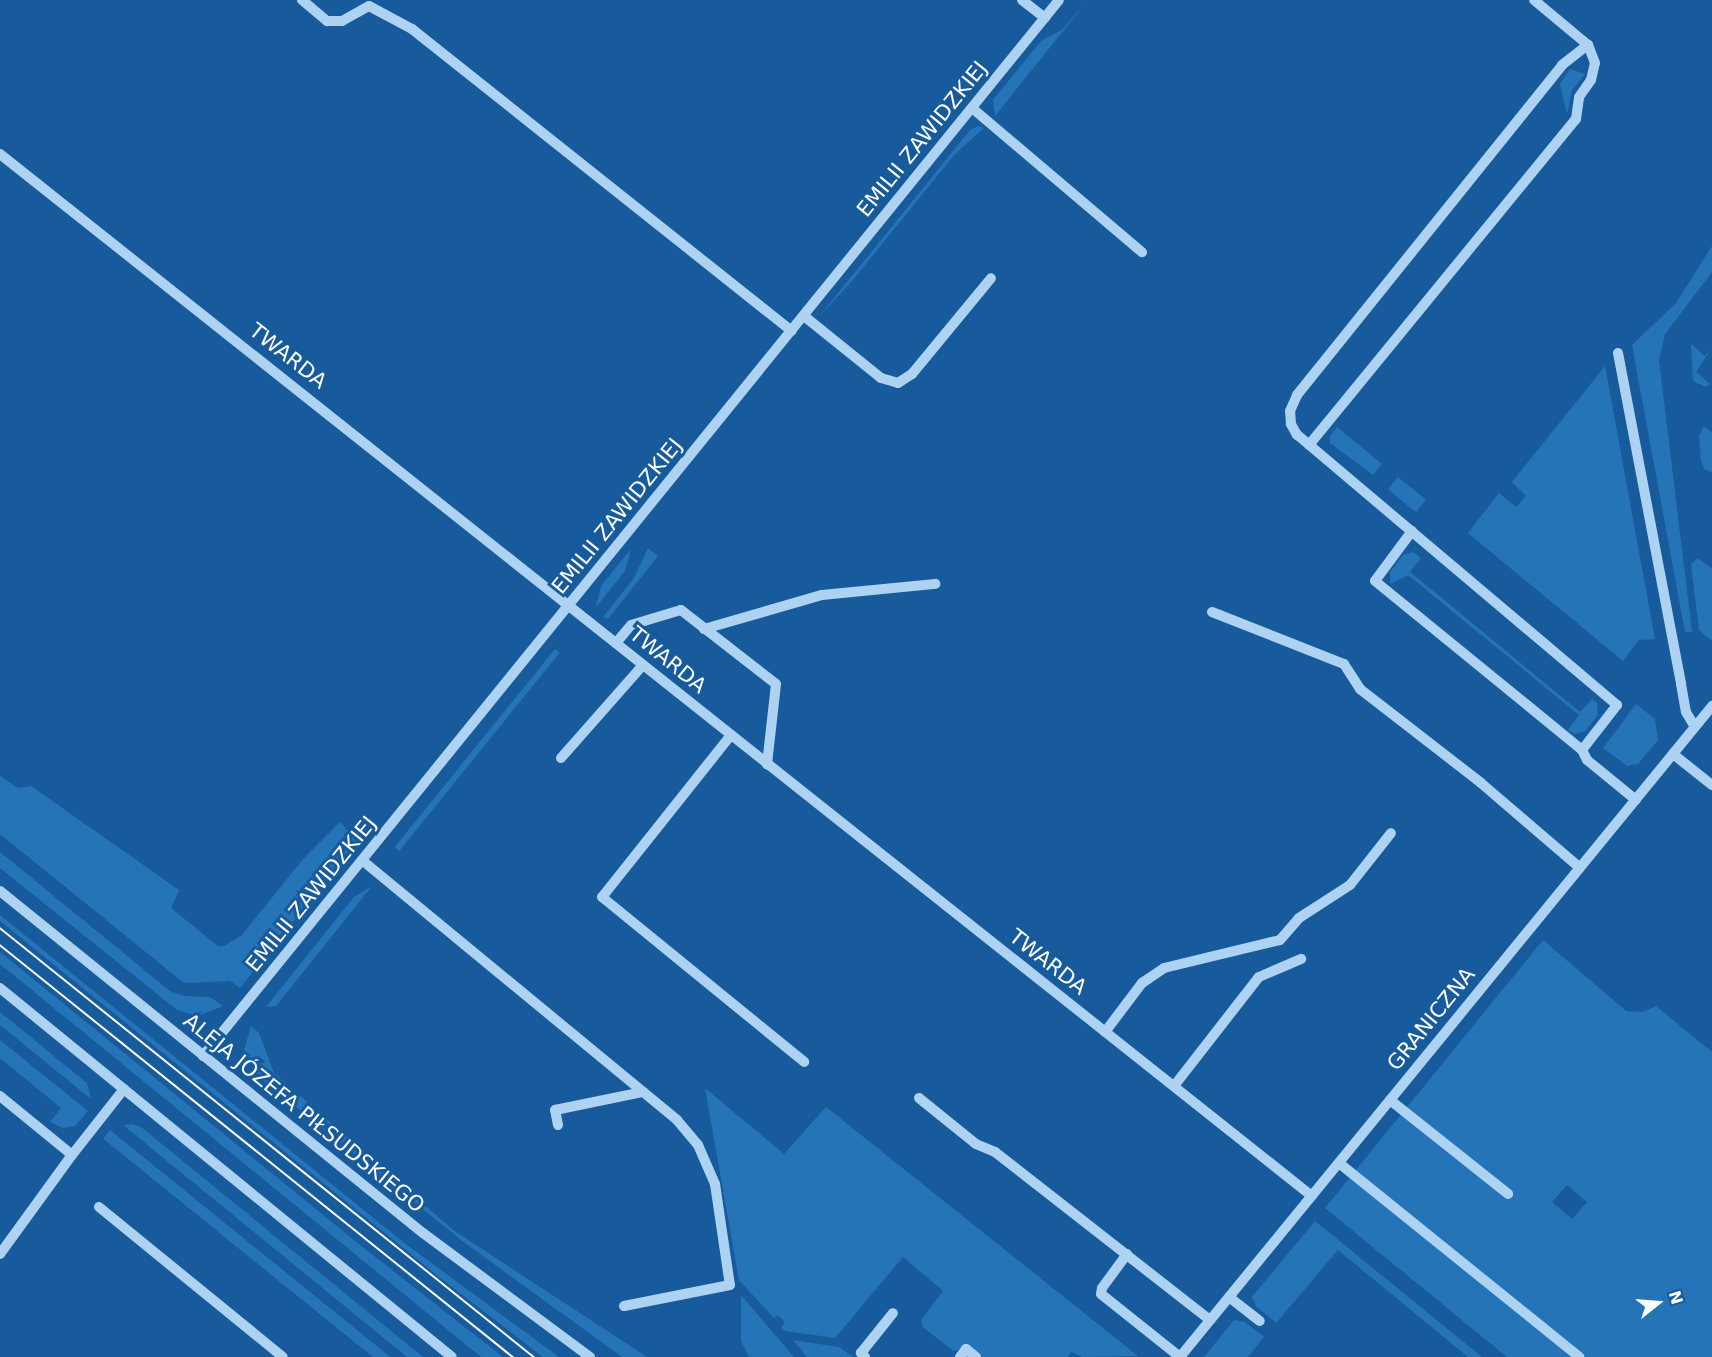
<!DOCTYPE html>
<meta charset="utf-8">
<style>
body{margin:0}
#map{position:relative;width:1712px;height:1357px;overflow:hidden;background:#175b9c;font-family:"DejaVu Sans",sans-serif}
div>[style]{position:absolute}
[style*='--x']{left:calc(var(--x)*1px);top:calc(var(--y)*1px);width:calc(var(--w)*1px);rotate:calc(var(--a)*1deg)}
.green>*{inset:0;background:#2674b8;transform-origin:0 0}
.minor>*{height:10px;margin:-5px;padding:0 5px;transform-origin:5px;border-radius:5px;background:#add2f2}
.tram>*{height:1.5px;margin:-0.75px;padding:0 0.75px;transform-origin:0.75px;border-radius:0.75px;background:#fff}
span{translate:-50% -50%;white-space:nowrap;text-align:center;line-height:1.15;-webkit-text-stroke:6px #175b9c;paint-order:stroke}
.street-label{font-size:21px;color:#fff}
.north{position:absolute;left:1628px;top:1273px;width:60px;height:60px;-webkit-text-stroke:4px #175b9c;paint-order:stroke;rotate:73deg;font-size:16px;font-weight:700;line-height:24px;text-align:center;color:#fff}
.north::after{content:'';display:block;margin:auto;width:21px;height:27px;background:#fff;clip-path:polygon(50% 0,100% 100%,50% 72%,0 100%)}
</style>
<div id="map">
<div class="green">
<i style="clip-path:polygon(1088px 0,1019px 86px,995px 116px,993px 100px,1041px 41px,1062px 30px)"></i>
<i style="clip-path:polygon(1570px 69px,1585px 74px,1572px 90px,1567px 114px,1560px 84px)"></i>
<i style="clip-path:polygon(978px 126px,984px 128px,955px 154px,851px 282px,818px 318px,970px 130px)"></i>
<i style="clip-path:polygon(1712px 246px,1712px 272px,1665px 334px,1659px 360px,1692px 632px,1685px 632px,1632px 345px,1676px 303px)"></i>
<i style="clip-path:polygon(1691px 344px,1705px 356px,1712px 348px,1696px 372px,1710px 384px,1706px 387px,1693px 381px)"></i>
<i style="clip-path:polygon(1605px 366px,1655px 639px,1639px 640px,1623px 661px,1468px 533px,1499px 493px,1516px 507px,1526px 496px,1512px 482px)"></i>
<i style="clip-path:polygon(754px 397px,631px 549px,625px 571px,596px 607px,601px 586px)"></i>
<i style="clip-path:polygon(1704px 426px,1712px 433px,1712px 472px,1705px 470px,1701px 461px,1699px 435px)"></i>
<i style="clip-path:polygon(1337px 427px,1382px 464px,1373px 475px,1330px 443px,1330px 436px)"></i>
<i style="left:1398px;top:477px;width:36px;height:16px;rotate:39deg"></i>
<i style="clip-path:polygon(648px 548px,658px 556px,608px 619px,603px 617px,634px 578px)"></i>
<i style="clip-path:polygon(1413px 552px,1421px 558px,1410px 572px,1580px 712px,1592px 699px,1597px 703px,1598px 715px,1585px 731px,1575px 734px,1568px 730px,1579px 715px,1408px 575px,1390px 584px,1390px 572px,1403px 555px)"></i>
<i style="clip-path:polygon(1698px 558px,1712px 569px,1712px 641px,1699px 630px,1691px 564px)"></i>
<i style="left:555px;top:649px;width:6px;height:255px;rotate:39deg"></i>
<i style="clip-path:polygon(1636px 704px,1655px 719px,1658px 740px,1638px 764px,1627px 766px,1603px 748px)"></i>
<i style="clip-path:polygon(0 776px,18px 788px,31px 786px,179px 890px,171px 908px,218px 946px,224px 946px,242px 935px,304px 858px,340px 822px,357px 841px,240px 988px,230px 981px,184px 983px,0 834px)"></i>
<i style="clip-path:polygon(0 852px,170px 991px,184px 996px,210px 997px,223px 1006px,198px 1016px,177px 1010px,0 868px)"></i>
<i style="clip-path:polygon(372px 886px,276px 1006px,266px 1007px,354px 897px)"></i>
<i style="clip-path:polygon(0 915px,403px 1242px,559px 1357px,543px 1357px,439px 1277px,0 921px)"></i>
<i style="clip-path:polygon(evenodd,1543px 940px,1626px 1011px,1642px 1012px,1656px 1006px,1712px 1052px,1712px 1357px,1507px 1357px,1325px 1208px,1543px 940px,1567px 1185px,1587px 1202px,1572px 1219px,1552px 1202px,1567px 1185px)"></i>
<i style="clip-path:polygon(0 952px,360px 1245px,503px 1357px,481px 1357px,0 964px)"></i>
<i style="clip-path:polygon(0 1012px,87px 1083px,91px 1099px,0 1025px)"></i>
<i style="clip-path:polygon(251px 1026px,259px 1033px,274px 1073px,453px 1230px,647px 1357px,622px 1357px,465px 1243px,255px 1074px,244px 1050px)"></i>
<i style="clip-path:polygon(0 1040px,88px 1111px,75px 1126px,63px 1128px,50px 1122px,61px 1108px,0 1058px)"></i>
<i style="clip-path:polygon(705px 1088px,784px 1154px,826px 1107px,1138px 1356px,1082px 1357px,1071px 1352px,1068px 1357px,982px 1357px,968px 1347px,953px 1351px,923px 1327px,921px 1320px,943px 1291px,903px 1257px,835px 1338px,785px 1331px,781px 1327px,785px 1323px,778px 1315px,774px 1318px,739px 1280px)"></i>
<i style="clip-path:polygon(132px 1124px,141px 1127px,423px 1357px,407px 1357px,123px 1125px)"></i>
<i style="left:110px;top:1130px;width:360px;height:11px;rotate:39deg"></i>
<i style="clip-path:polygon(1315px 1221px,1331px 1234px,1482px 1357px,1468px 1357px,1338px 1250px,1276px 1323px,1257px 1307px,1252px 1297px)"></i>
<i style="clip-path:polygon(741px 1295px,794px 1357px,749px 1357px,741px 1341px)"></i>
<i style="clip-path:polygon(1234px 1320px,1245px 1322px,1264px 1337px,1248px 1357px,1204px 1357px)"></i>
<i style="clip-path:polygon(793px 1340px,839px 1347px,853px 1357px,807px 1357px)"></i>
</div>
<div class="minor">
<i style="--x:302;--y:0;--w:33;--a:40"></i>
<i style="--x:327;--y:21;--w:15;--a:0"></i>
<i style="--x:342;--y:21;--w:31;--a:-29"></i>
<i style="--x:369;--y:6;--w:49;--a:28.1"></i>
<i style="--x:412;--y:29;--w:485;--a:38.5"></i>
<i style="--x:1022;--y:0;--w:29;--a:38"></i>
<i style="--x:972;--y:108;--w:223;--a:40.3"></i>
<i style="--x:0;--y:154;--w:1675;--a:38.46"></i>
<i style="--x:804;--y:316;--w:99;--a:38.8"></i>
<i style="--x:881;--y:378;--w:18;--a:16"></i>
<i style="--x:898;--y:383;--w:17;--a:-33"></i>
<i style="--x:912;--y:374;--w:124;--a:-50.5"></i>
<i style="--x:1618;--y:353;--w:337;--a:79.2"></i>
<i style="--x:1681;--y:684;--w:28;--a:80"></i>
<i style="--x:1686;--y:712;--w:17;--a:59"></i>
<i style="--x:1309;--y:445;--w:421;--a:-50.7"></i>
<i style="--x:1576;--y:119;--w:22;--a:-82"></i>
<i style="--x:1579;--y:97;--w:21;--a:-55"></i>
<i style="--x:1591;--y:80;--w:17;--a:-77"></i>
<i style="--x:1595;--y:63;--w:19;--a:-111"></i>
<i style="--x:1588;--y:45;--w:70;--a:-140.2"></i>
<i style="--x:1412;--y:531;--w:62;--a:126.5"></i>
<i style="--x:1375;--y:581;--w:267;--a:39.2"></i>
<i style="--x:1582;--y:750;--w:11;--a:63"></i>
<i style="--x:1587;--y:760;--w:63;--a:39.2"></i>
<i style="--x:1212;--y:612;--w:142;--a:21.5"></i>
<i style="--x:1344;--y:664;--w:30;--a:57"></i>
<i style="--x:1360;--y:689;--w:153;--a:37.8"></i>
<i style="--x:1481;--y:783;--w:130;--a:40.6"></i>
<i style="--x:704;--y:629;--w:123;--a:-16.1"></i>
<i style="--x:822;--y:595;--w:114;--a:-5.6"></i>
<i style="--x:616;--y:643;--w:23;--a:-50"></i>
<i style="--x:631;--y:625;--w:52;--a:-16.7"></i>
<i style="--x:681;--y:610;--w:120;--a:37.9"></i>
<i style="--x:776;--y:684;--w:81;--a:96.4"></i>
<i style="--x:731;--y:735;--w:207;--a:128.5"></i>
<i style="--x:602;--y:897;--w:261;--a:39.2"></i>
<i style="--x:1582;--y:750;--w:57;--a:-52.1"></i>
<i style="--x:1617;--y:705;--w:419;--a:-139.8"></i>
<i style="--x:1297;--y:435;--w:13;--a:-119"></i>
<i style="--x:1291;--y:424;--w:13;--a:-94"></i>
<i style="--x:1290;--y:411;--w:17;--a:-66"></i>
<i style="--x:1297;--y:395;--w:423;--a:-51.2"></i>
<i style="--x:1562;--y:65;--w:33;--a:-38"></i>
<i style="--x:1673;--y:754;--w:50;--a:38.5"></i>
<i style="--x:561;--y:758;--w:124;--a:-48.6"></i>
<i style="--x:363;--y:861;--w:407;--a:39.5"></i>
<i style="--x:677;--y:1120;--w:33;--a:50"></i>
<i style="--x:698;--y:1145;--w:43;--a:66.4"></i>
<i style="--x:715;--y:1184;--w:102;--a:81.6"></i>
<i style="--x:730;--y:1285;--w:108;--a:168.8"></i>
<i style="--x:0;--y:891;--w:544;--a:38.96"></i>
<i style="--x:423;--y:1233;--w:208;--a:36.6"></i>
<i style="--x:0;--y:988;--w:583;--a:39.23"></i>
<i style="--x:1105;--y:1032;--w:61;--a:-52.9"></i>
<i style="--x:1142;--y:983;--w:27;--a:-34"></i>
<i style="--x:1164;--y:968;--w:119;--a:-13.6"></i>
<i style="--x:1280;--y:940;--w:29;--a:-49"></i>
<i style="--x:1299;--y:918;--w:61;--a:-32.9"></i>
<i style="--x:1350;--y:885;--w:66;--a:-51.7"></i>
<i style="--x:203;--y:1056;--w:1359;--a:-50.97"></i>
<i style="--x:1174;--y:1086;--w:138;--a:-52.1"></i>
<i style="--x:1259;--y:977;--w:46;--a:-23.2"></i>
<i style="--x:0;--y:1096;--w:93;--a:39.3"></i>
<i style="--x:72;--y:1155;--w:84;--a:-51.8"></i>
<i style="--x:919;--y:1098;--w:73;--a:38.9"></i>
<i style="--x:976;--y:1144;--w:21;--a:23"></i>
<i style="--x:995;--y:1152;--w:273;--a:38"></i>
<i style="--x:1390;--y:1100;--w:151;--a:38.5"></i>
<i style="--x:558;--y:1125;--w:15;--a:-101"></i>
<i style="--x:555;--y:1110;--w:90;--a:-11.6"></i>
<i style="--x:1339;--y:1163;--w:309;--a:38.9"></i>
<i style="--x:99;--y:1207;--w:237;--a:39.2"></i>
<i style="--x:0;--y:1254;--w:122;--a:-54"></i>
<i style="--x:1127;--y:1254;--w:42;--a:126.3"></i>
<i style="--x:1102;--y:1288;--w:6;--a:99"></i>
<i style="--x:1101;--y:1294;--w:101;--a:38.6"></i>
<i style="--x:1229;--y:1297;--w:39;--a:38"></i>
<i style="--x:865;--y:1357;--w:6;--a:-135"></i>
<i style="--x:861;--y:1353;--w:51;--a:-51.3"></i>
<i style="--x:960;--y:1357;--w:10;--a:-53"></i>
<i style="--x:966;--y:1349;--w:13;--a:39"></i>
<i style="--x:1180;--y:1357;--w:841;--a:-50.74"></i>
</div>
<div class="tram">
<i style="--x:0;--y:928;--w:685;--a:38.78"></i>
<i style="--x:0;--y:945;--w:658;--a:38.77"></i>
</div>
<div class="street-label">
<span style="left:922px;top:139px;rotate:-51deg">EMILII ZAWIDZKIEJ</span>
<span style="left:288px;top:356px;rotate:38deg">TWARDA</span>
<span style="left:617px;top:516px;rotate:-51deg">EMILII ZAWIDZKIEJ</span>
<span style="left:668px;top:660px;rotate:39deg">TWARDA</span>
<span style="left:311px;top:894px;rotate:-51deg">EMILII ZAWIDZKIEJ</span>
<span style="left:1048px;top:962px;rotate:38deg">TWARDA</span>
<span style="left:1431px;top:1019px;rotate:-51deg">GRANICZNA</span>
<span style="left:304px;top:1113px;rotate:39deg">ALEJA JÓZEFA PIŁSUDSKIEGO</span>
</div>
<div class="north">N</div>
</div>
